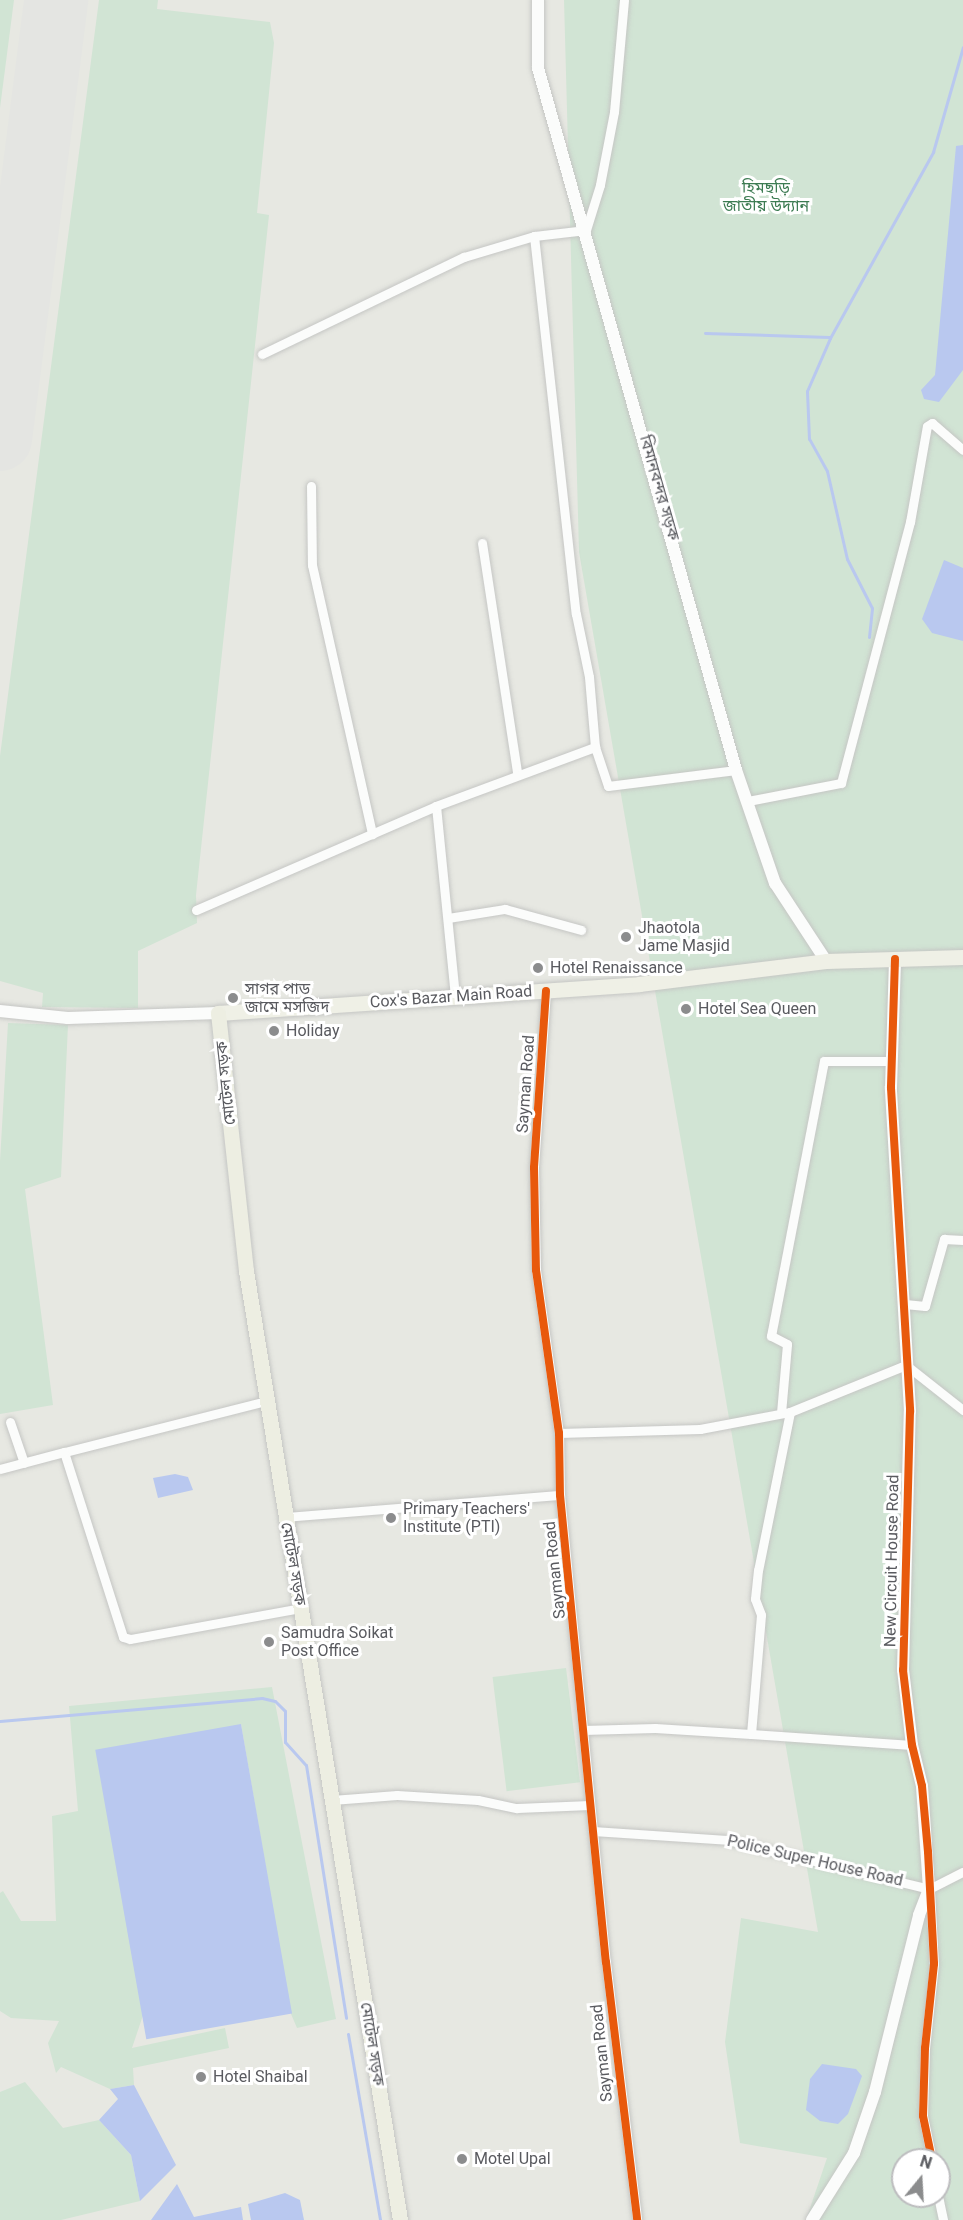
<!DOCTYPE html>
<meta charset="utf-8">
<style>
body{margin:0}
#map{position:relative;width:963px;height:2220px;overflow:hidden;background:#e7e8e2;font-family:Roboto,"Noto Sans Bengali",sans-serif}
div>[style]{position:absolute}
[style*='--x']{left:calc(var(--x)*1px);top:calc(var(--y)*1px);width:calc(var(--w)*1px);rotate:calc(var(--a)*1deg)}
.green>*{inset:0;background:#d1e4d4;transform-origin:0 0}
.water>*{inset:0;background:#b9c8ef;transform-origin:0 0}
.stream>*{height:3px;margin:-1.5px;padding:0 1.5px;transform-origin:1.5px;border-radius:1.5px;background:#b9c8ef}
.runway>*{height:64px;margin:-32px;padding:0 32px;transform-origin:32px;border-radius:32px;background:#e4e5e2}
.roads{filter:drop-shadow(0 0 2px #c5c6c4) drop-shadow(0 0 2px #c5c6c4)}
.minor>*{height:9px;margin:-4.5px;padding:0 4.5px;transform-origin:4.5px;border-radius:4.5px;background:#fbfcfb}
.tertiary>*{height:12px;margin:-6px;padding:0 6px;transform-origin:6px;border-radius:6px;background:#fbfcfb}
.primary>*{height:15px;margin:-7.5px;padding:0 7.5px;transform-origin:7.5px;border-radius:7.5px;background:#eff0e6}
.trunk>*{height:15px;margin:-7.5px;padding:0 7.5px;transform-origin:7.5px;border-radius:7.5px;background:#edeee2}
.cycleway>*{height:8px;margin:-4px;padding:0 4px;transform-origin:4px;border-radius:4px;background:#e8590c}
.dots>*{width:16px;height:16px;translate:-50% -50%;box-sizing:border-box;border:3px solid #fff;border-radius:50%}
span{translate:-50% -50%;white-space:nowrap;text-align:center;line-height:1.15;-webkit-text-stroke:6px #fff;paint-order:stroke}
.park-label{font-size:16px;color:#3c7b52}
.street-label{font-size:16px;color:#595a5f}
.poi-label{font-size:16px;color:#595a5f}
.left{translate:0 -50%;text-align:left}
.north{position:absolute;left:891px;top:2148px;width:60px;height:60px;box-sizing:border-box;background:#fff;border:2px solid #bdbdbf;border-radius:50%;rotate:18deg;font-size:16px;font-weight:700;line-height:24px;text-align:center;color:#595a5f}
.north::after{content:'';display:block;margin:auto;width:21px;height:27px;background:#8b8c8d;clip-path:polygon(50% 0,100% 100%,50% 72%,0 100%)}
</style>
<div id="map">
<div class="green">
<i style="clip-path:polygon(0 0,14px 0,0 108px)"></i>
<i style="clip-path:polygon(99px 0,158px 0,157px 9px,270px 22px,274px 43px,257px 213px,269px 215px,196px 895px,197px 923px,138px 951px,138px 1008px,42px 1007px,43px 993px,0 981px,0 756px)"></i>
<i style="clip-path:polygon(evenodd,564px 0,963px 0,963px 2220px,806px 2220px,827px 2158px,740px 2143px,725px 2042px,741px 1918px,818px 1932px,579px 552px,564px 0,903px 2160px,939px 2160px,939px 2196px,903px 2196px,903px 2160px)"></i>
<i style="clip-path:polygon(8px 1023px,68px 1025px,61px 1177px,25px 1189px,53px 1405px,0 1414px,0 1161px)"></i>
<i style="left:566px;top:1668px;width:115px;height:74px;rotate:83deg"></i>
<i style="clip-path:polygon(272px 1687px,336px 2019px,297px 2028px,291px 2014px,241px 1724px,132px 2048px,225px 2028px,229px 2048px,133px 2068px,134px 2085px,110px 2089px,61px 2067px,56px 2073px,48px 2043px,59px 2021px,11px 2018px,0 2011px,0 1893px,3px 1891px,21px 1921px,56px 1921px,52px 1816px,78px 1811px,69px 1706px)"></i>
<i style="clip-path:polygon(25px 2082px,63px 2128px,99px 2120px,131px 2155px,140px 2201px,61px 2220px,0 2220px,0 2092px)"></i>
</div>
<div class="water">
<i style="clip-path:polygon(963px 145px,963px 370px,939px 402px,924px 399px,921px 390px,935px 375px,956px 146px)"></i>
<i style="clip-path:polygon(944px 560px,963px 568px,963px 641px,932px 633px,922px 619px)"></i>
<i style="clip-path:polygon(175px 1474px,188px 1477px,193px 1490px,158px 1498px,153px 1478px)"></i>
<i style="left:241px;top:1724px;width:294px;height:148px;rotate:80deg"></i>
<i style="clip-path:polygon(822px 2064px,856px 2069px,862px 2076px,848px 2114px,838px 2124px,820px 2121px,806px 2110px,810px 2079px)"></i>
<i style="clip-path:polygon(134px 2085px,176px 2165px,140px 2201px,131px 2155px,99px 2120px,118px 2099px,110px 2089px)"></i>
<i style="clip-path:polygon(177px 2184px,194px 2217px,241px 2207px,243px 2220px,151px 2220px)"></i>
<i style="clip-path:polygon(285px 2193px,300px 2200px,304px 2220px,251px 2220px,248px 2204px)"></i>
</div>
<div class="stream">
<i style="--x:705;--y:333;--w:124;--a:1.8"></i>
<i style="--x:869;--y:637;--w:29;--a:-84"></i>
<i style="--x:872;--y:608;--w:55;--a:-117"></i>
<i style="--x:847;--y:559;--w:90;--a:-102.8"></i>
<i style="--x:827;--y:471;--w:37;--a:-119"></i>
<i style="--x:809;--y:439;--w:48;--a:-92.4"></i>
<i style="--x:807;--y:391;--w:58;--a:-66.5"></i>
<i style="--x:830;--y:338;--w:213;--a:-61"></i>
<i style="--x:933;--y:152;--w:109;--a:-74.1"></i>
<i style="--x:0;--y:1721;--w:263;--a:-5"></i>
<i style="--x:262;--y:1698;--w:13;--a:13"></i>
<i style="--x:275;--y:1701;--w:14;--a:45"></i>
<i style="--x:285;--y:1711;--w:31;--a:90"></i>
<i style="--x:285;--y:1742;--w:31;--a:48"></i>
<i style="--x:306;--y:1765;--w:256;--a:81"></i>
<i style="--x:348;--y:2034;--w:189;--a:80.2"></i>
</div>
<div class="runway">
<i style="--x:0;--y:439;--w:443;--a:-82.7"></i>
</div>
<div class="roads">
<div class="minor">
<i style="--x:624;--y:0;--w:112;--a:95.1"></i>
<i style="--x:614;--y:112;--w:74;--a:100.9"></i>
<i style="--x:600;--y:185;--w:47;--a:107.3"></i>
<i style="--x:586;--y:230;--w:52;--a:173.4"></i>
<i style="--x:534;--y:236;--w:380;--a:83.7"></i>
<i style="--x:576;--y:614;--w:64;--a:78.3"></i>
<i style="--x:589;--y:677;--w:70;--a:85.1"></i>
<i style="--x:595;--y:747;--w:41;--a:71.6"></i>
<i style="--x:608;--y:786;--w:129;--a:-7.1"></i>
<i style="--x:262;--y:354;--w:224;--a:-25.7"></i>
<i style="--x:464;--y:257;--w:73;--a:-16.7"></i>
<i style="--x:311;--y:486;--w:79;--a:89.3"></i>
<i style="--x:312;--y:565;--w:276;--a:77.4"></i>
<i style="--x:482;--y:543;--w:233;--a:81.3"></i>
<i style="--x:748;--y:801;--w:95;--a:-11"></i>
<i style="--x:841;--y:783;--w:270;--a:-75.2"></i>
<i style="--x:910;--y:522;--w:97;--a:-80"></i>
<i style="--x:927;--y:426;--w:6;--a:-31"></i>
<i style="--x:932;--y:423;--w:41;--a:41.1"></i>
<i style="--x:436;--y:806;--w:192;--a:84.3"></i>
<i style="--x:196;--y:910;--w:262;--a:-23.4"></i>
<i style="--x:436;--y:806;--w:170;--a:-20.4"></i>
<i style="--x:448;--y:918;--w:58;--a:-9"></i>
<i style="--x:505;--y:909;--w:79;--a:15.4"></i>
<i style="--x:546;--y:991;--w:177;--a:93.9"></i>
<i style="--x:534;--y:1168;--w:102;--a:88.9"></i>
<i style="--x:536;--y:1270;--w:165;--a:82"></i>
<i style="--x:559;--y:1433;--w:62;--a:89.1"></i>
<i style="--x:560;--y:1495;--w:469;--a:84.4"></i>
<i style="--x:606;--y:1962;--w:260;--a:83.1"></i>
<i style="--x:905;--y:1304;--w:20;--a:6"></i>
<i style="--x:925;--y:1306;--w:70;--a:-74.2"></i>
<i style="--x:944;--y:1239;--w:19;--a:3"></i>
<i style="--x:266;--y:1401;--w:208;--a:165.8"></i>
<i style="--x:64;--y:1452;--w:194;--a:72.3"></i>
<i style="--x:123;--y:1637;--w:7;--a:16"></i>
<i style="--x:130;--y:1639;--w:174;--a:-10.3"></i>
<i style="--x:790;--y:1412;--w:161;--a:101.4"></i>
<i style="--x:758;--y:1570;--w:29;--a:96"></i>
<i style="--x:755;--y:1599;--w:17;--a:69"></i>
<i style="--x:761;--y:1615;--w:119;--a:94.8"></i>
<i style="--x:751;--y:1734;--w:161;--a:3.9"></i>
<i style="--x:781;--y:1413;--w:69;--a:-85"></i>
<i style="--x:787;--y:1344;--w:18;--a:-153"></i>
<i style="--x:771;--y:1336;--w:280;--a:-79.1"></i>
<i style="--x:824;--y:1061;--w:68;--a:0"></i>
<i style="--x:10;--y:1422;--w:43;--a:71.1"></i>
<i style="--x:559;--y:1433;--w:141;--a:-1.6"></i>
<i style="--x:700;--y:1429;--w:92;--a:-10.7"></i>
<i style="--x:790;--y:1412;--w:125;--a:-22.1"></i>
<i style="--x:906;--y:1365;--w:73;--a:38.3"></i>
<i style="--x:0;--y:1469;--w:66;--a:-14.9"></i>
<i style="--x:285;--y:1517;--w:276;--a:-4.6"></i>
<i style="--x:583;--y:1730;--w:72;--a:-1.6"></i>
<i style="--x:655;--y:1728;--w:96;--a:3.6"></i>
<i style="--x:332;--y:1800;--w:65;--a:-4.4"></i>
<i style="--x:397;--y:1795;--w:81;--a:3.5"></i>
<i style="--x:478;--y:1800;--w:40;--a:12"></i>
<i style="--x:517;--y:1808;--w:73;--a:-2.4"></i>
<i style="--x:593;--y:1831;--w:134;--a:3.8"></i>
<i style="--x:727;--y:1840;--w:208;--a:13.6"></i>
<i style="--x:929;--y:1889;--w:38;--a:-27"></i>
<i style="--x:930;--y:1891;--w:73;--a:86.9"></i>
<i style="--x:934;--y:1964;--w:84;--a:96.1"></i>
<i style="--x:925;--y:2048;--w:68;--a:91.7"></i>
<i style="--x:923;--y:2116;--w:45;--a:78.4"></i>
<i style="--x:938;--y:2196;--w:25;--a:78"></i>
</div>
<div class="tertiary">
<i style="--x:538;--y:0;--w:68;--a:90"></i>
<i style="--x:538;--y:68;--w:729;--a:74.25"></i>
<i style="--x:736;--y:770;--w:120;--a:71"></i>
<i style="--x:775;--y:883;--w:93;--a:56.8"></i>
<i style="--x:0;--y:1011;--w:68;--a:5.9"></i>
<i style="--x:68;--y:1018;--w:150;--a:-1.9"></i>
<i style="--x:812;--y:2220;--w:79;--a:-57.9"></i>
<i style="--x:854;--y:2153;--w:65;--a:-71"></i>
<i style="--x:875;--y:2092;--w:182;--a:-76"></i>
<i style="--x:919;--y:1915;--w:28;--a:-69"></i>
<i style="--x:929;--y:1889;--w:103;--a:-93.9"></i>
<i style="--x:922;--y:1786;--w:42;--a:-103.7"></i>
<i style="--x:912;--y:1745;--w:76;--a:-96.8"></i>
<i style="--x:903;--y:1670;--w:259;--a:-88.5"></i>
<i style="--x:910;--y:1411;--w:324;--a:-93.4"></i>
<i style="--x:891;--y:1088;--w:129;--a:-88.2"></i>
</div>
<div class="primary">
<i style="--x:218;--y:1013;--w:422;--a:-3.9"></i>
<i style="--x:639;--y:984;--w:188;--a:-7"></i>
<i style="--x:826;--y:961;--w:137;--a:-1.7"></i>
</div>
<div class="trunk">
<i style="--x:218;--y:1013;--w:260;--a:83.8"></i>
<i style="--x:246;--y:1271;--w:961;--a:80.78"></i>
</div>
</div>
<div class="cycleway">
<i style="--x:895;--y:959;--w:129;--a:91.8"></i>
<i style="--x:891;--y:1088;--w:324;--a:86.6"></i>
<i style="--x:910;--y:1411;--w:259;--a:91.5"></i>
<i style="--x:903;--y:1670;--w:76;--a:83.2"></i>
<i style="--x:912;--y:1745;--w:42;--a:76.3"></i>
<i style="--x:922;--y:1786;--w:66;--a:84.8"></i>
<i style="--x:928;--y:1852;--w:112;--a:86.9"></i>
<i style="--x:934;--y:1964;--w:84;--a:96.1"></i>
<i style="--x:925;--y:2048;--w:68;--a:91.7"></i>
<i style="--x:923;--y:2116;--w:45;--a:78.4"></i>
<i style="--x:546;--y:991;--w:177;--a:93.9"></i>
<i style="--x:534;--y:1168;--w:102;--a:88.9"></i>
<i style="--x:536;--y:1270;--w:165;--a:82"></i>
<i style="--x:559;--y:1433;--w:62;--a:89.1"></i>
<i style="--x:560;--y:1495;--w:469;--a:84.4"></i>
<i style="--x:606;--y:1962;--w:260;--a:83.1"></i>
</div>
<div class="dots">
<i style="left:626px;top:937px;background:#8b8c8d"></i>
<i style="left:538px;top:968px;background:#8b8c8d"></i>
<i style="left:233px;top:998px;background:#8b8c8d"></i>
<i style="left:686px;top:1009px;background:#8b8c8d"></i>
<i style="left:274px;top:1031px;background:#8b8c8d"></i>
<i style="left:391px;top:1518px;background:#8b8c8d"></i>
<i style="left:269px;top:1642px;background:#8b8c8d"></i>
<i style="left:201px;top:2077px;background:#8b8c8d"></i>
<i style="left:462px;top:2159px;background:#8b8c8d"></i>
</div>
<div class="park-label">
<span style="left:766px;top:197px">হিমছড়ি<br>জাতীয় উদ্যান</span>
</div>
<div class="street-label">
<span style="left:659px;top:488px;rotate:74deg">বিমানবন্দর সড়ক</span>
<span style="left:451px;top:997px;rotate:-4deg">Cox's Bazar Main Road</span>
<span style="left:226px;top:1083px;rotate:-96deg">মোটেল সড়ক</span>
<span style="left:526px;top:1084px;rotate:-86deg">Sayman Road</span>
<span style="left:892px;top:1561px;rotate:-89deg">New Circuit House Road</span>
<span style="left:293px;top:1564px;rotate:80deg">মোটেল সড়ক</span>
<span style="left:555px;top:1570px;rotate:-96deg">Sayman Road</span>
<span style="left:815px;top:1861px;rotate:13deg">Police Super House Road</span>
<span style="left:372px;top:2044px;rotate:81deg">মোটেল সড়ক</span>
<span style="left:602px;top:2053px;rotate:-96deg">Sayman Road</span>
</div>
<div class="poi-label">
<span class="left" style="left:638px;top:937px">Jhaotola<br>Jame Masjid</span>
<span class="left" style="left:550px;top:968px">Hotel Renaissance</span>
<span class="left" style="left:245px;top:998px">সাগর পাড়<br>জামে মসজিদ</span>
<span class="left" style="left:698px;top:1009px">Hotel Sea Queen</span>
<span class="left" style="left:286px;top:1031px">Holiday</span>
<span class="left" style="left:403px;top:1518px">Primary Teachers'<br>Institute (PTI)</span>
<span class="left" style="left:281px;top:1642px">Samudra Soikat<br>Post Office</span>
<span class="left" style="left:213px;top:2077px">Hotel Shaibal</span>
<span class="left" style="left:474px;top:2159px">Motel Upal</span>
</div>
<div class="north">N</div>
</div>
